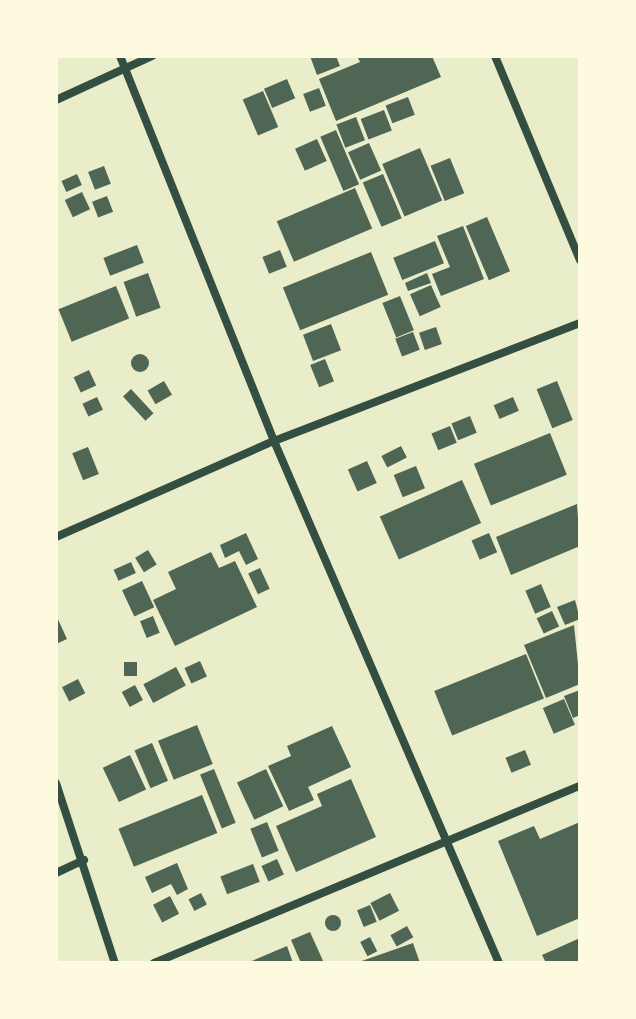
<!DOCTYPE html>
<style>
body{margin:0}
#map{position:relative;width:636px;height:1019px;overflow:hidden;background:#e9edc9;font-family:"Nunito Sans",sans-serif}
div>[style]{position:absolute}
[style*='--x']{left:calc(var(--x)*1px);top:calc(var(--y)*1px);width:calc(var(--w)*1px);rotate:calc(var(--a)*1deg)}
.building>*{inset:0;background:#4f6655;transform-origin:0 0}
.round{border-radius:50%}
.minor>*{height:8px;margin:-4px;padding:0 4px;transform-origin:4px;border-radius:4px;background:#344e41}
span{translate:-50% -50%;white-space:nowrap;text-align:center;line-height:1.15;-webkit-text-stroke:7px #fefae0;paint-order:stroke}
.frame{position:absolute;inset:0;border:58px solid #fefae0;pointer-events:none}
</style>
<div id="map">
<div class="building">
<i style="clip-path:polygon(310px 56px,336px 56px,340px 66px,317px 75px)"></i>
<i style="clip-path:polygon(357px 56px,432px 56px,441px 77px,336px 121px,319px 79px,360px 62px)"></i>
<i style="left:287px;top:79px;width:21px;height:25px;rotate:67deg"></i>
<i style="left:319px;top:88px;width:19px;height:17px;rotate:69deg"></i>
<i style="left:263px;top:91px;width:39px;height:22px;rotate:67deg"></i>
<i style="left:408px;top:97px;width:19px;height:24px;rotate:69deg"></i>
<i style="left:384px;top:110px;width:22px;height:25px;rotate:69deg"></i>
<i style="left:356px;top:117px;width:25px;height:21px;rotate:69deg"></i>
<i style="left:336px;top:130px;width:59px;height:17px;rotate:67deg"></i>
<i style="left:317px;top:139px;width:24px;height:24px;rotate:66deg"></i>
<i style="left:369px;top:143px;width:30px;height:23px;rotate:66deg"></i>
<i style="left:420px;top:148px;width:57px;height:41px;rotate:67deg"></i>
<i style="left:450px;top:158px;width:38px;height:21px;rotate:68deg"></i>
<i style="left:104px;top:166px;width:19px;height:17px;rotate:69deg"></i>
<i style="left:77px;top:174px;width:12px;height:17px;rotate:66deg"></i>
<i style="left:383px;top:174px;width:48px;height:22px;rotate:67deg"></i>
<i style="left:355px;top:188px;width:44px;height:85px;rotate:67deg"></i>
<i style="left:82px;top:192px;width:19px;height:19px;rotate:65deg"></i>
<i style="left:107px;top:196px;width:17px;height:16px;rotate:69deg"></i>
<i style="left:487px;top:217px;width:59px;height:23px;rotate:67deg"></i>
<i style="clip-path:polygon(463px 226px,484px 279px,441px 296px,432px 274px,450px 267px,437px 236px)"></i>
<i style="left:435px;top:241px;width:24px;height:45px;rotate:68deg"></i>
<i style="left:137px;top:245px;width:19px;height:36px;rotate:69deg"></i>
<i style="left:280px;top:250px;width:18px;height:19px;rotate:68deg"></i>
<i style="left:371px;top:252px;width:46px;height:95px;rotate:68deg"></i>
<i style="left:148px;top:273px;width:37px;height:26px;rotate:70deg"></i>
<i style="clip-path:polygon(427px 273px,431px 283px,408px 291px,405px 283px)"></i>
<i style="left:431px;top:285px;width:24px;height:23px;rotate:66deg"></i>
<i style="left:116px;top:286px;width:35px;height:62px;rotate:68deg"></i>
<i style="left:400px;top:296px;width:37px;height:19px;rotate:68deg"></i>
<i style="left:331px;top:324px;width:28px;height:30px;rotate:69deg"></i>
<i style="left:436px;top:327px;width:18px;height:18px;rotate:71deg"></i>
<i style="left:413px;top:332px;width:19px;height:19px;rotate:69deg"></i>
<i class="round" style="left:131px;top:354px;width:18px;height:18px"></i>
<i style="left:325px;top:359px;width:24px;height:16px;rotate:68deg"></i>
<i style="left:89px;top:370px;width:17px;height:17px;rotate:65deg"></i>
<i style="left:164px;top:381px;width:16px;height:19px;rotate:60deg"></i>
<i style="left:557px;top:381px;width:42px;height:22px;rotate:68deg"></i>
<i style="left:131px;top:389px;width:33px;height:11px;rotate:47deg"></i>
<i style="left:97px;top:397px;width:14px;height:16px;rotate:65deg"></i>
<i style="left:513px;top:397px;width:15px;height:21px;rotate:67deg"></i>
<i style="left:470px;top:416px;width:18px;height:20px;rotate:68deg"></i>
<i style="left:450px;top:426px;width:18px;height:20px;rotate:68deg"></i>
<i style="left:550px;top:433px;width:45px;height:82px;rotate:68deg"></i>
<i style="left:401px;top:446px;width:13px;height:22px;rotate:63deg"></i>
<i style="left:88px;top:447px;width:29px;height:17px;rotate:68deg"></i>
<i style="left:367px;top:461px;width:24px;height:21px;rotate:66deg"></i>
<i style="left:416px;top:466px;width:24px;height:24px;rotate:68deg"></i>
<i style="left:462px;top:480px;width:47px;height:90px;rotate:66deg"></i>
<i style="clip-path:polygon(577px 504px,580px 546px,511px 575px,496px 537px)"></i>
<i style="clip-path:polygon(246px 533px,258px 559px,246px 565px,239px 551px,225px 558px,220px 545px)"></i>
<i style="left:489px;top:533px;width:21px;height:19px;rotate:67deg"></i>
<i style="left:148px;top:550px;width:17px;height:15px;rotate:59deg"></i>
<i style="clip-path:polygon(211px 552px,219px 568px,235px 561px,257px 607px,175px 646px,153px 600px,176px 589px,168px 572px)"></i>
<i style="left:131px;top:562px;width:12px;height:19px;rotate:66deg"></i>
<i style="left:260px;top:568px;width:23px;height:13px;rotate:65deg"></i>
<i style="left:142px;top:581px;width:29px;height:22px;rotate:65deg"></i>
<i style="left:541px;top:584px;width:25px;height:17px;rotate:67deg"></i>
<i style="clip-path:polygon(575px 600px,580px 619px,565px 625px,557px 607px)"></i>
<i style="left:552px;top:611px;width:17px;height:17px;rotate:65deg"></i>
<i style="clip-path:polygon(56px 615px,67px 639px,56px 644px)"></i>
<i style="left:153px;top:616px;width:18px;height:14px;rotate:68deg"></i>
<i style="clip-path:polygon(574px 625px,580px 684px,546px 698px,524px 645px)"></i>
<i style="left:526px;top:654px;width:48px;height:99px;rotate:68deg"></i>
<i style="left:200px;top:661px;width:17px;height:17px;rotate:66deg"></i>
<i style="left:124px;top:662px;width:13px;height:14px"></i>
<i style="left:176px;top:667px;width:21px;height:37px;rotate:62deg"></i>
<i style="left:78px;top:679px;width:16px;height:18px;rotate:63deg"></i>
<i style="left:135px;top:685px;width:17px;height:15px;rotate:62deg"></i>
<i style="clip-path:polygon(580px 690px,580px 715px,573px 718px,564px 696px)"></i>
<i style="left:564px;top:699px;width:28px;height:23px;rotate:67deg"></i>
<i style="left:197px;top:725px;width:42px;height:42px;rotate:68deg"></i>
<i style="clip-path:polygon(332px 726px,351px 767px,308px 787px,314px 800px,289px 811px,268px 766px,291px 756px,287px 746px)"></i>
<i style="left:152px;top:743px;width:41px;height:19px;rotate:67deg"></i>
<i style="left:525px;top:750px;width:16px;height:21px;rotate:68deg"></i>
<i style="left:130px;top:755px;width:38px;height:30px;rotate:65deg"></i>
<i style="left:214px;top:769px;width:58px;height:15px;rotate:68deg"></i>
<i style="left:266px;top:769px;width:41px;height:32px;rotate:65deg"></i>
<i style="clip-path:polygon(351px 779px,376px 837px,296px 872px,276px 826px,322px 806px,317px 794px)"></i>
<i style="left:202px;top:795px;width:41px;height:90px;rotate:68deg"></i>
<i style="left:267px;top:822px;width:31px;height:18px;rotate:68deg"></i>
<i style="clip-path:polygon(580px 822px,580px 918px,537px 936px,498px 841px,534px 826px,540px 839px)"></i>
<i style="left:277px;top:859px;width:17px;height:17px;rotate:66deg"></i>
<i style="clip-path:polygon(177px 863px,188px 889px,177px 895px,171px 884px,152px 893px,145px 877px)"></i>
<i style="left:253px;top:864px;width:19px;height:35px;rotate:69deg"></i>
<i style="left:201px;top:893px;width:13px;height:14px;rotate:63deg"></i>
<i style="left:390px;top:893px;width:20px;height:22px;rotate:63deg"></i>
<i style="left:170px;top:896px;width:20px;height:19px;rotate:63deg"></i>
<i style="left:370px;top:905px;width:18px;height:14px;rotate:68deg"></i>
<i class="round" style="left:325px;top:915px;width:16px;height:16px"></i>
<i style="left:407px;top:926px;width:13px;height:19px;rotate:61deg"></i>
<i style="clip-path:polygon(310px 932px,324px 963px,301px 963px,291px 940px)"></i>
<i style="left:370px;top:937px;width:16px;height:11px;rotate:63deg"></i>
<i style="clip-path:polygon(580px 938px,580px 963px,546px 963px,542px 955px)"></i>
<i style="clip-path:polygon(413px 943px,420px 963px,356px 963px)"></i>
<i style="clip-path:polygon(287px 946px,293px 963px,247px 963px)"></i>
</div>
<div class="minor">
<i style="--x:120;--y:56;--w:415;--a:68.2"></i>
<i style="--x:274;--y:441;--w:568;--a:66.68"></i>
<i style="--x:495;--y:56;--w:221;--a:67.4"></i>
<i style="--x:56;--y:100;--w:106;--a:-24.6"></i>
<i style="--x:56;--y:537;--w:238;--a:-23.8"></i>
<i style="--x:274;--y:441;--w:328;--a:-21.1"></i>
<i style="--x:56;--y:783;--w:189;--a:71.9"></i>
<i style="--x:56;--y:873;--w:31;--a:-25"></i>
<i style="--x:154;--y:963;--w:461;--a:-22.6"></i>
</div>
<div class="frame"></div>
</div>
